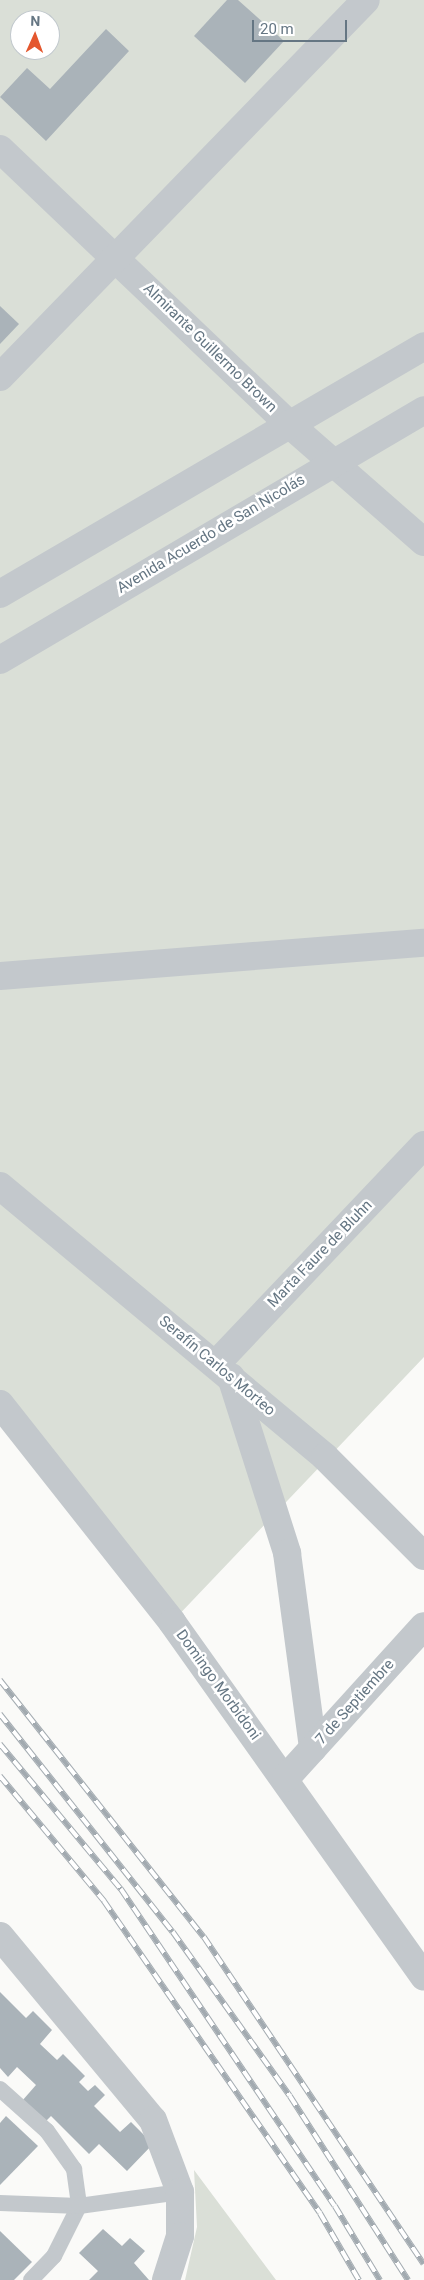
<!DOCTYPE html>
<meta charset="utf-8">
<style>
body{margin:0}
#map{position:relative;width:424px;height:2280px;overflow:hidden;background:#fafaf8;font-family:Roboto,sans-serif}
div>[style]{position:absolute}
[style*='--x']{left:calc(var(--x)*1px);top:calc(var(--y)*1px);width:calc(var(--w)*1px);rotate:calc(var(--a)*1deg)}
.green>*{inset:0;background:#dadfd7}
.building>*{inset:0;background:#aab3b9}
.service>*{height:16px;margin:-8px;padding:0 8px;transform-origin:8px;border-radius:8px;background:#c3c8cc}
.minor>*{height:28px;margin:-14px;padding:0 14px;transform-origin:14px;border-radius:14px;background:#c3c8cc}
.tertiary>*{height:28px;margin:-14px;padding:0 14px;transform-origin:14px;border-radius:14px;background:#c3c8cc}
.rail>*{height:5.5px;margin-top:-2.75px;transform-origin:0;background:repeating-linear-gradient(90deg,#fff 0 11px,#a2aab0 0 22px);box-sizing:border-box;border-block:1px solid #a2aab0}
span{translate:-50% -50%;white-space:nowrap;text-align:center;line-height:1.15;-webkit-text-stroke:5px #fff;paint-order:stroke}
.street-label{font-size:15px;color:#657683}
.north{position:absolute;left:10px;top:10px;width:50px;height:50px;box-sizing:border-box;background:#fff;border:1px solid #c1c8cd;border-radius:50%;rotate:2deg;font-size:14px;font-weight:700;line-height:20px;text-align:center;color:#657683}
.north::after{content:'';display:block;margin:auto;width:18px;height:22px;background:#e4572e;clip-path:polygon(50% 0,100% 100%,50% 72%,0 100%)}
.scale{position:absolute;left:252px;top:20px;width:95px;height:22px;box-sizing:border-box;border:2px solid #657683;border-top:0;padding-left:6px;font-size:15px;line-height:18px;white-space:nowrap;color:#657683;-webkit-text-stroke:4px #fff;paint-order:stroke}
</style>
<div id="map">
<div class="green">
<i style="clip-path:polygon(evenodd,0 0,424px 0,424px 1357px,172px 1622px,0 1404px,0 0,20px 20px,50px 20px,50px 50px,20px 50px,20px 20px)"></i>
<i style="clip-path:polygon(194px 2170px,276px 2280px,185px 2280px,197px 2227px)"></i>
</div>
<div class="building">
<i style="clip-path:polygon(227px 0,238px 0,284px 41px,245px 83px,194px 36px)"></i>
<i style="clip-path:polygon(106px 29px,129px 51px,46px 141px,0 97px,27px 68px,50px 89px)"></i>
<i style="clip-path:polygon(0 306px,19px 324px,0 344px)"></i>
<i style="clip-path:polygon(0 1992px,26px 2018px,33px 2011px,52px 2030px,40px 2044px,57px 2060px,63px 2054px,85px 2076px,79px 2082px,88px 2091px,95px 2085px,105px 2095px,94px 2106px,120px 2132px,131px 2122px,153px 2144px,127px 2171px,99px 2144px,89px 2154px,51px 2116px,44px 2123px,22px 2101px,36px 2085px,17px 2067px,8px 2077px,0 2068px)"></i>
<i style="clip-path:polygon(6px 2116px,38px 2146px,0 2185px,0 2123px)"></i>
<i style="clip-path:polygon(103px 2229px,122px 2246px,130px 2238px,145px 2251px,134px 2263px,149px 2280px,89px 2280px,98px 2271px,79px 2253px)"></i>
<i style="clip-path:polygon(0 2231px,32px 2262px,14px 2280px,0 2280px)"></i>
</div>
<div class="service">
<i style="--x:0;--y:2089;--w:63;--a:41.8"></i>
<i style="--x:47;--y:2131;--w:47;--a:54.6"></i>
<i style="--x:74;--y:2169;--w:37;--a:82"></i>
<i style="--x:79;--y:2206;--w:56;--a:116.6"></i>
<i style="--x:54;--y:2256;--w:33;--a:134"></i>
<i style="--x:0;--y:2203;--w:79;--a:2.2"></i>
<i style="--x:79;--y:2206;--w:102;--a:-7.9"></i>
</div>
<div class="minor">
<i style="--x:0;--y:149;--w:399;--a:43.6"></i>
<i style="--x:289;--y:424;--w:179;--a:41.2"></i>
<i style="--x:0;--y:377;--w:525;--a:-45.85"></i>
<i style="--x:0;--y:976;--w:425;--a:-4.5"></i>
<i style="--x:0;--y:1186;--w:423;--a:39.8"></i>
<i style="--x:325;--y:1457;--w:140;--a:45"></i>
<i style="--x:216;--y:1364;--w:302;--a:-46.5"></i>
<i style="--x:231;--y:1377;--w:185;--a:72.3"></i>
<i style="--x:287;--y:1553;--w:197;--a:82.4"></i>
<i style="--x:0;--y:1404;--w:278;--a:51.7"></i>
<i style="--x:172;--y:1622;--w:435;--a:54.6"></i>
<i style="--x:286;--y:1778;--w:205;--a:-47.8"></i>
<i style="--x:0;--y:1936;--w:239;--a:50.3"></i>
<i style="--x:153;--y:2120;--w:77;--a:69.4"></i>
<i style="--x:180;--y:2192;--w:44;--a:90"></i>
<i style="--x:180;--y:2236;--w:46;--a:107.7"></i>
</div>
<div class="tertiary">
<i style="--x:0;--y:594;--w:491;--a:-30.3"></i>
<i style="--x:0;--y:660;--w:492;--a:-30.5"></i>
</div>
<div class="rail">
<i style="--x:0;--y:1680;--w:328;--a:51.6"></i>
<i style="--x:204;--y:1937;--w:394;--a:56.1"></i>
<i style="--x:0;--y:1714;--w:278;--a:51.6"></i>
<i style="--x:173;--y:1932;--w:201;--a:54.5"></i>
<i style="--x:290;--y:2096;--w:219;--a:57.3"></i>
<i style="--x:0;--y:1744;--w:189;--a:50.2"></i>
<i style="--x:121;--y:1889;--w:382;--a:56"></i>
<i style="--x:335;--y:2206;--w:87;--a:58.7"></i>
<i style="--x:0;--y:1776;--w:163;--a:50.2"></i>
<i style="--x:104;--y:1901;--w:379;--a:55.3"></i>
<i style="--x:320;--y:2213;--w:78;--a:59.8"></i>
</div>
<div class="street-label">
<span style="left:210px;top:348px;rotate:44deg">Almirante Guillermo Brown</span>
<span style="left:211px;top:534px;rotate:-31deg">Avenida Acuerdo de San Nicolás</span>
<span style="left:320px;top:1254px;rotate:-46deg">Marta Faure de Bluhn</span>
<span style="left:217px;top:1366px;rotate:40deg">Serafín Carlos Morteo</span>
<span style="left:218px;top:1685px;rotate:54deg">Domingo Morbidoni</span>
<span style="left:355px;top:1702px;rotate:-48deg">7 de Septiembre</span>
</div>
<div class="north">N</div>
<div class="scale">20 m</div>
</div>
